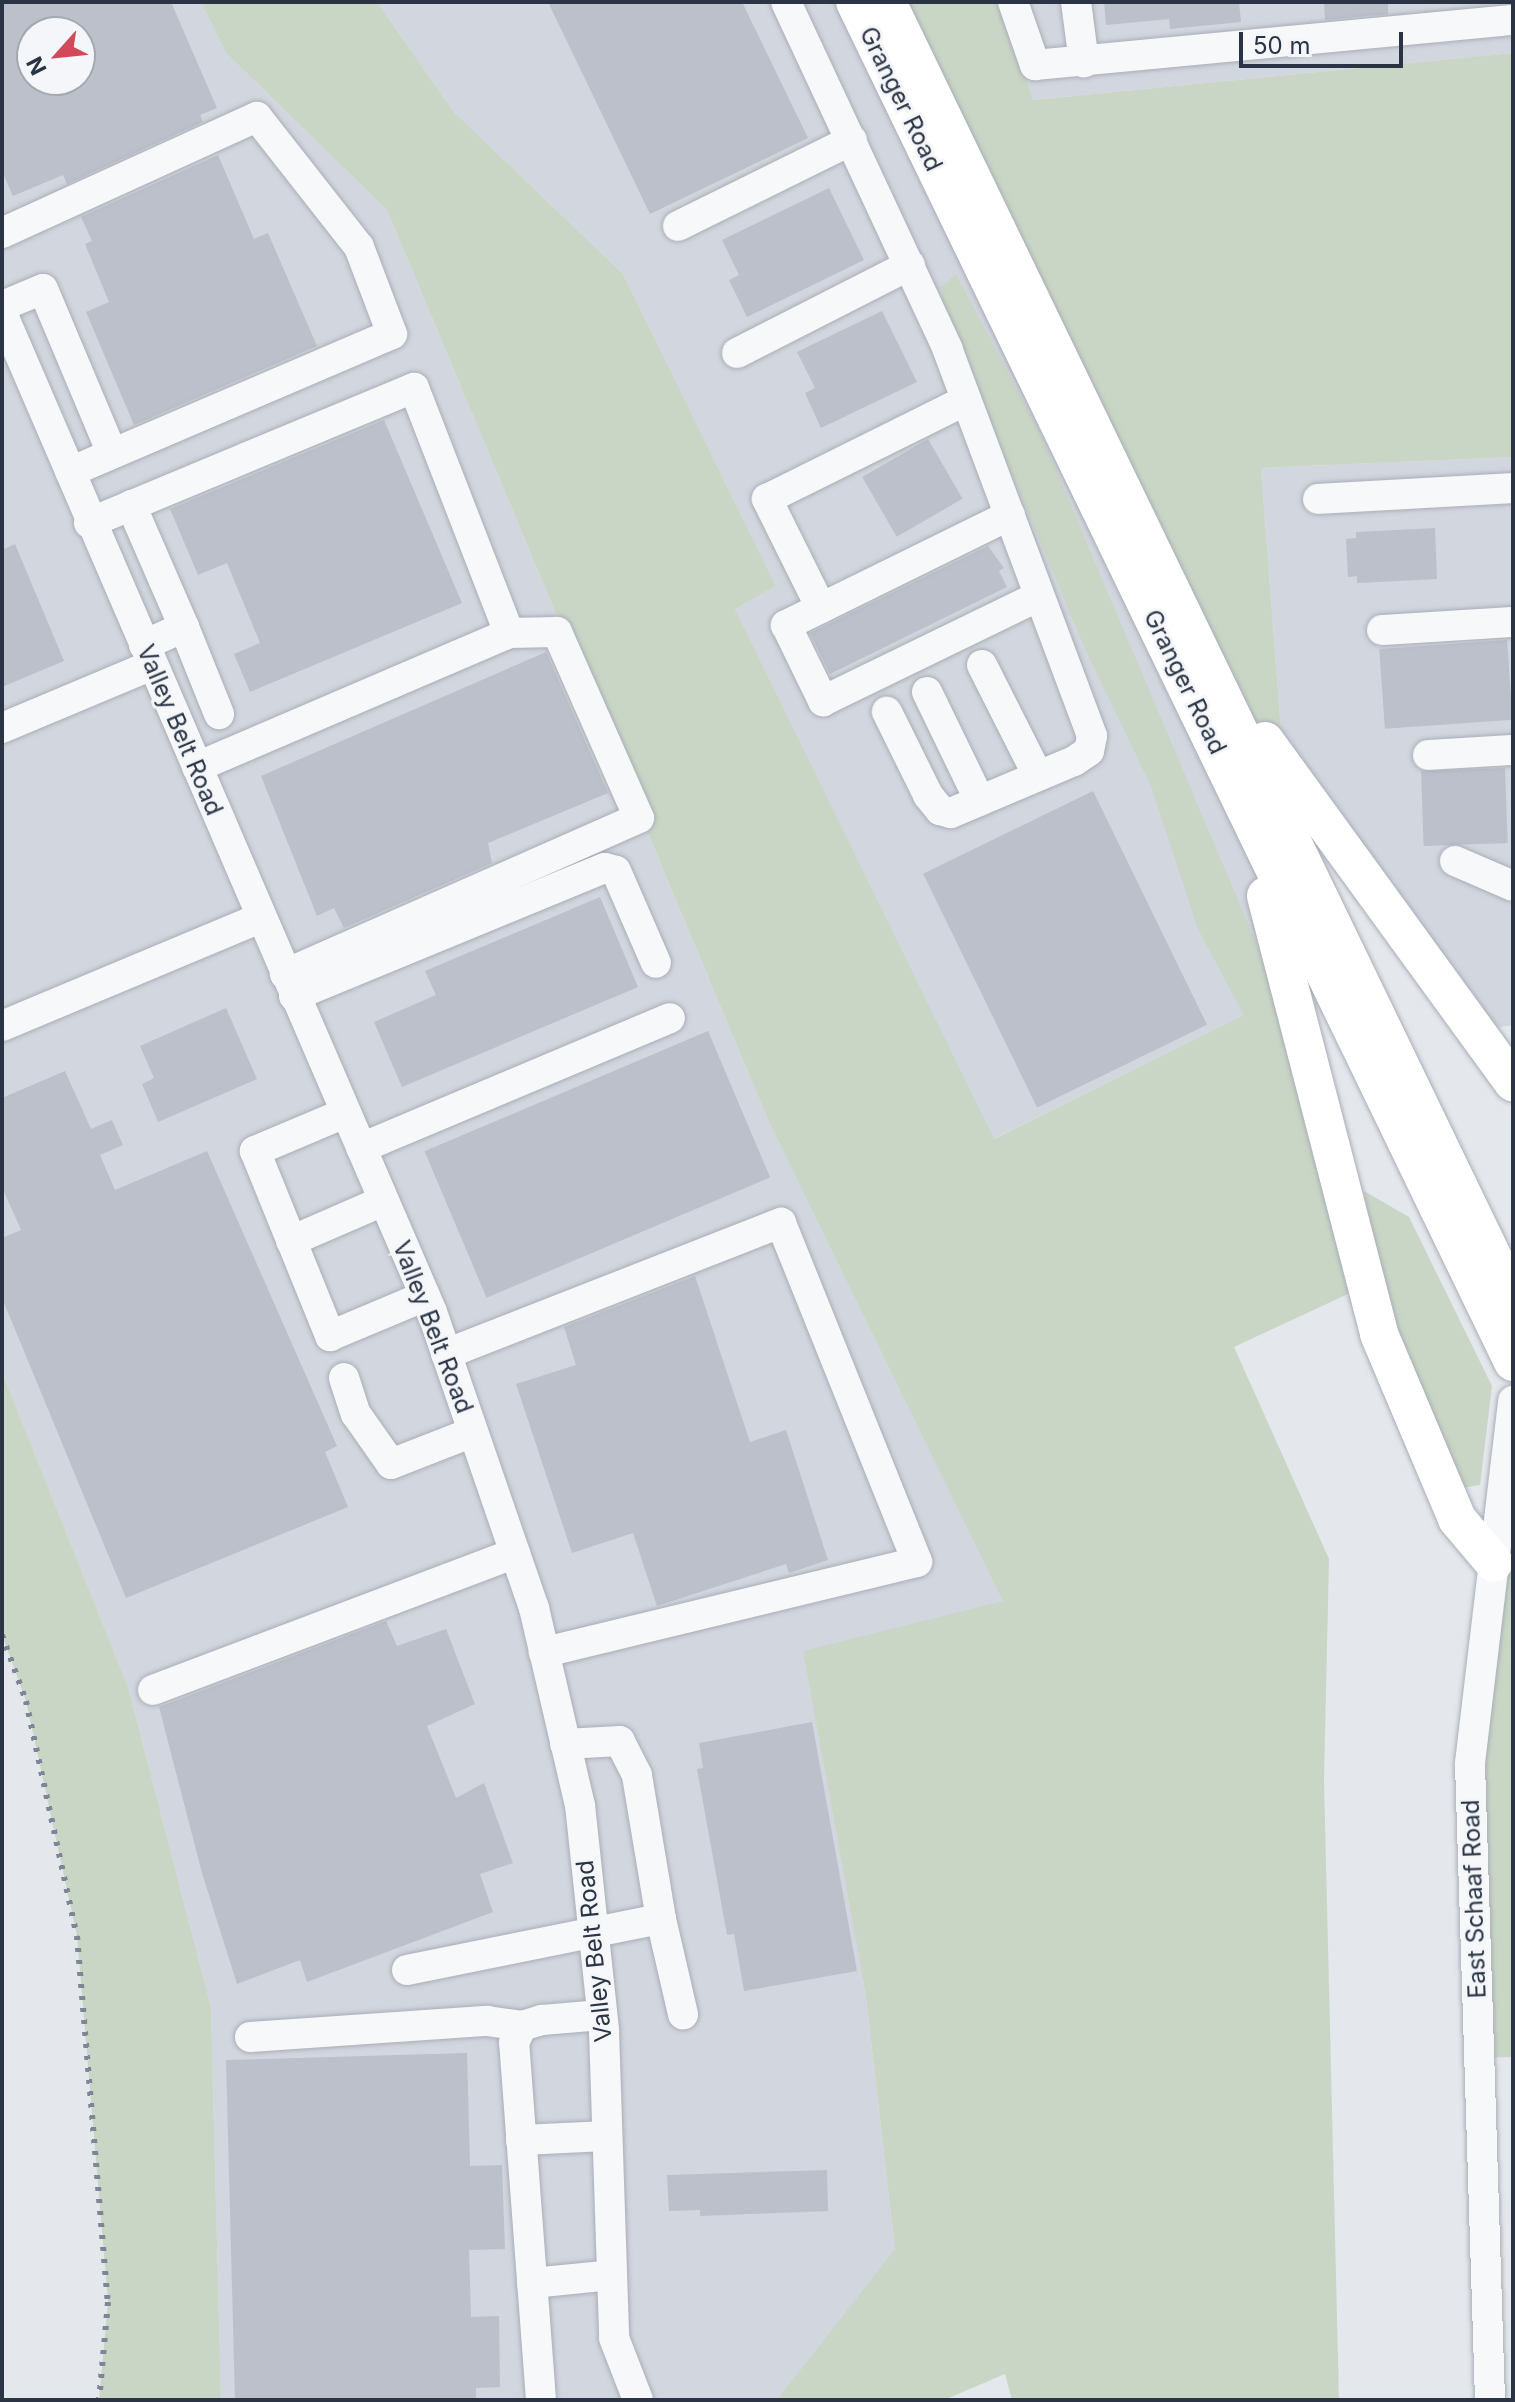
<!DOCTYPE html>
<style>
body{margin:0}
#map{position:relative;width:1515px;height:2402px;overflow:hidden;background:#e4e7ec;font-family:Inter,sans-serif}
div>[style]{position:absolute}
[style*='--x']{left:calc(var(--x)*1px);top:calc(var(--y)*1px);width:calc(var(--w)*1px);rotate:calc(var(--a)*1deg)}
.built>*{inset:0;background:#d2d6de}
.green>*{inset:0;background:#c9d6c5}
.building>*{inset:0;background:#bbc0ca;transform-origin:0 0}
.roads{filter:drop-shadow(0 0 2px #a9aeb7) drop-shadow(0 0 2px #a9aeb7)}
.minor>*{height:30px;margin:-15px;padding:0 15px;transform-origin:15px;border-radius:15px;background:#f7f8fa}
.major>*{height:38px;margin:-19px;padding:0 19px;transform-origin:19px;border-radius:19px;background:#fff}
.rail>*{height:6px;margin-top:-3px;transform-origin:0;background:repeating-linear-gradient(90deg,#7d8696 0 4px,transparent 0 12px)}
span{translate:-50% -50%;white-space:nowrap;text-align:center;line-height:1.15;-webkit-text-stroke:6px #f4f6f9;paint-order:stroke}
.street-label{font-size:24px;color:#2b3445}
.frame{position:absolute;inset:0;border:4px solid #2b3445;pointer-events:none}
.north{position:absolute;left:16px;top:16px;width:80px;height:80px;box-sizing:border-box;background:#f4f6f9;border:2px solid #a4a8b1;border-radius:50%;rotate:243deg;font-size:22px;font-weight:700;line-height:32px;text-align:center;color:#2b3445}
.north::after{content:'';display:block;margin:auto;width:28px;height:36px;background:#d1495b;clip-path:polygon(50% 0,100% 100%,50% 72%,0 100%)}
.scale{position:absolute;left:1239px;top:32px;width:164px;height:36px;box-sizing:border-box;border:4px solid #2b3445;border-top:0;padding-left:10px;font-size:24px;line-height:28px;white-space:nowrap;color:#2b3445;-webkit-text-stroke:6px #f4f6f9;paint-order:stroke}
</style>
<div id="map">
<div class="built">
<i style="clip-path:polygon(evenodd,2px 2px,201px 2px,226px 53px,387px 210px,769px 1122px,1004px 1602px,865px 1989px,895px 2249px,785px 2400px,221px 2400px,211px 2007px,128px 1687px,2px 1372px,2px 2px,32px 32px,80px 32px,80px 80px,32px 80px,32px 32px)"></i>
<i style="clip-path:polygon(377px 2px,855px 2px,1212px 738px,1293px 991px,993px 1139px,735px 609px,776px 586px,623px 274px,453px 111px)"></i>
<i style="clip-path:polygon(999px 2px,1513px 2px,1513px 53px,1032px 100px)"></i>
<i style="clip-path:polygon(1513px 457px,1513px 1025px,1493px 1028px,1284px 770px,1261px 468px)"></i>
</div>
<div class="green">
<i style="clip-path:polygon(201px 2px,377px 2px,453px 111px,623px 274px,776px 586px,735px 609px,994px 1139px,1244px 1015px,1198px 929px,1151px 786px,1085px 649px,945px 312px,941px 287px,956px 274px,1042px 437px,1279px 997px,1365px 1286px,1234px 1347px,1329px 1559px,1324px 1780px,1339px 2400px,1012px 2400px,1005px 2374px,944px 2400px,777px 2400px,895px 2249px,865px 1989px,803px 1651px,1003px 1601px,769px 1122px,387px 210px,226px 53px)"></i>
<i style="clip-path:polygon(887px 2px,999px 2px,1033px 100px,1513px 53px,1513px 457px,1261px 468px,1284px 770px,1262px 737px)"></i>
<i style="clip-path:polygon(1364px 1191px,1409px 1217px,1492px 1386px,1480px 1485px,1461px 1488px,1403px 1354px,1375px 1256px)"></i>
<i style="clip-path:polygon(2px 1372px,128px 1687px,211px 2007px,221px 2400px,99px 2400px,108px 2302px,77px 1936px,26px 1701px,2px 1635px)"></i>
<i style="clip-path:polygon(1513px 1405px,1513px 2057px,1479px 2058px,1470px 1763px)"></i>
</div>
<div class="building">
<i style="clip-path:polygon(evenodd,2px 2px,171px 2px,217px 108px,200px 115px,203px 122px,67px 184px,63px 175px,13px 196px,2px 171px,2px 2px,32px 32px,80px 32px,80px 80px,32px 80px,32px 32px)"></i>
<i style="clip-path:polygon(548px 2px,742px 2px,808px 138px,650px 214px)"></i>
<i style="clip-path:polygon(1104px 2px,1239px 2px,1241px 22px,1170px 29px,1169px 19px,1106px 25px)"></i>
<i style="clip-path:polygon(1324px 2px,1388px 2px,1388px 14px,1325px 20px)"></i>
<i style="clip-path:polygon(218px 155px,254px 239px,268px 233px,317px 346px,134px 425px,86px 312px,109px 302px,85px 244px,92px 241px,81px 217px)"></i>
<i style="clip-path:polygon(829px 188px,864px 260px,747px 317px,729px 280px,739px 275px,722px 240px)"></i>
<i style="clip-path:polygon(882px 311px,917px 382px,821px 428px,805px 393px,815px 388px,797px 352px)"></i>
<i style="clip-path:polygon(384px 420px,462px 603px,250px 692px,234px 654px,260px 643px,227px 563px,198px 575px,170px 509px)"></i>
<i style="left:928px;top:439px;width:69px;height:76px;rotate:60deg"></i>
<i style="clip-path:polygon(1435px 528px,1437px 579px,1357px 583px,1357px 576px,1348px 577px,1346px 539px,1356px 538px,1356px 532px)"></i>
<i style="clip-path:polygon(15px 544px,64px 661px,2px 687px,2px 550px)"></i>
<i style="clip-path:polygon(988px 546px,1004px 568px,999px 571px,1007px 587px,830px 674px,810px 633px)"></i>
<i style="left:1507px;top:640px;width:80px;height:128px;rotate:86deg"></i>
<i style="clip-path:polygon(546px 652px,608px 793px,488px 843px,492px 863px,344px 928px,334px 908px,317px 916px,261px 776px)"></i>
<i style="left:1505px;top:768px;width:75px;height:84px;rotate:88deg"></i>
<i style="left:1093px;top:791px;width:260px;height:189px;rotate:64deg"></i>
<i style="clip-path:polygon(600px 897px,638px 987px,402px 1087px,374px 1022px,436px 995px,425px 971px)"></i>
<i style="clip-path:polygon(226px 1008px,257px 1079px,158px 1122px,142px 1084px,154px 1078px,140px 1046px)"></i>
<i style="left:708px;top:1031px;width:159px;height:308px;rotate:67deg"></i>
<i style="clip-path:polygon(65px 1071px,91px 1129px,112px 1120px,123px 1145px,100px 1155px,115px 1190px,207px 1151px,337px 1446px,325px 1452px,348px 1507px,126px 1598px,2px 1298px,2px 1238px,21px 1230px,2px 1187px,2px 1098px)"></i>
<i style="clip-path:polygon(695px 1276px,750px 1442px,786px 1430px,828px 1560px,789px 1573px,786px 1564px,657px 1606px,633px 1533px,572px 1553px,516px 1384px,576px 1365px,564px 1327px)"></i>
<i style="clip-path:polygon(386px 1621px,397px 1646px,446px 1629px,475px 1704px,427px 1726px,456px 1798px,484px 1783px,513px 1863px,480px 1874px,493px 1912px,307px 1982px,300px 1960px,237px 1984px,202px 1873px,159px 1707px)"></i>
<i style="clip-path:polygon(812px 1722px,857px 1971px,744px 1991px,734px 1934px,727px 1935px,697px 1769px,703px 1768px,699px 1743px)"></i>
<i style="clip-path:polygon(467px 2053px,470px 2166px,502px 2165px,505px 2249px,469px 2250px,471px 2317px,499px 2316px,500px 2387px,476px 2388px,476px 2400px,235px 2400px,226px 2060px)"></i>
<i style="clip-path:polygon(827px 2170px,828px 2211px,700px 2216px,700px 2210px,669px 2211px,667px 2175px)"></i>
</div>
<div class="roads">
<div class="minor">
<i style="--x:786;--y:2;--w:382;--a:65"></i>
<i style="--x:947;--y:348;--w:414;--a:69.5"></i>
<i style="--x:1092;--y:736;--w:15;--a:101"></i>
<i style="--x:1089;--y:751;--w:18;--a:146"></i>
<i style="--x:1074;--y:761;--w:134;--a:157.1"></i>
<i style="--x:951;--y:813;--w:11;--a:-165"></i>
<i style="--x:940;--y:810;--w:19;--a:-129"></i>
<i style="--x:928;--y:795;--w:93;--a:-116.3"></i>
<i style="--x:1013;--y:2;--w:67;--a:70.8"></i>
<i style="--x:1035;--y:65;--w:480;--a:-5.4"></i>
<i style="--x:1076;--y:2;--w:61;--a:82.4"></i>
<i style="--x:678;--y:226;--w:194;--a:-26.3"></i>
<i style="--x:2;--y:233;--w:280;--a:-24.5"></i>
<i style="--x:257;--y:117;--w:165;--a:51.9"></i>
<i style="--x:359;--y:247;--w:93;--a:69.2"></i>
<i style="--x:392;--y:334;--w:350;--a:156.8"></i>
<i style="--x:2;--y:306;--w:44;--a:-22.5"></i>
<i style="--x:43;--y:289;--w:178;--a:67.2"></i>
<i style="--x:2;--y:313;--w:1088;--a:66.71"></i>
<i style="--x:432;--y:1312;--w:313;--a:71"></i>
<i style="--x:534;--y:1608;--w:202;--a:76.9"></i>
<i style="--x:580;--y:1805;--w:227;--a:83.9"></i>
<i style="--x:604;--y:2031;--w:307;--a:88.1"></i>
<i style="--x:614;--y:2338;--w:66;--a:68.8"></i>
<i style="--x:737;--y:353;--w:194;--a:-27"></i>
<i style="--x:1318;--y:499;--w:195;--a:-3.2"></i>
<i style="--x:131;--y:505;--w:133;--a:66.5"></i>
<i style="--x:1010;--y:515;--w:250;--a:153.8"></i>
<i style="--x:786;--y:625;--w:85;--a:64"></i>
<i style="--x:823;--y:701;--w:238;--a:-25.9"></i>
<i style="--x:89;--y:523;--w:352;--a:-22.6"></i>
<i style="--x:414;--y:388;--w:263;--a:68.8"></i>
<i style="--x:821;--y:608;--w:122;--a:-116.4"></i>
<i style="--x:767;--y:499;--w:220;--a:-26.4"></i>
<i style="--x:1382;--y:630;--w:131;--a:-3.5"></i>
<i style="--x:144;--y:645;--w:44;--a:-24.2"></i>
<i style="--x:184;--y:627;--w:94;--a:68.1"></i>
<i style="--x:982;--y:665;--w:124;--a:63.2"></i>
<i style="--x:927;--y:692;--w:121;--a:64.1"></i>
<i style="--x:2;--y:728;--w:163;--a:-22.8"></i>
<i style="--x:1428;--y:755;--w:85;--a:-3.4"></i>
<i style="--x:197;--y:767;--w:340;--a:-23.2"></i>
<i style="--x:509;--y:633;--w:48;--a:-1.2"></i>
<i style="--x:557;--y:632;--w:203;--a:66.2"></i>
<i style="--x:639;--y:818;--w:387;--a:156.2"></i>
<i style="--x:1455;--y:861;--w:63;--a:23.3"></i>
<i style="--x:294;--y:996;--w:336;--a:-22.4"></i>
<i style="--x:605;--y:868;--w:11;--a:15"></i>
<i style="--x:616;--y:871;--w:100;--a:66.5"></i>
<i style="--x:2;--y:1026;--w:280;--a:-22.7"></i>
<i style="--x:345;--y:1113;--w:98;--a:157.1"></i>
<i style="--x:255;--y:1151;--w:200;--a:67.9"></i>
<i style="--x:330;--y:1336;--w:103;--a:-22.8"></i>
<i style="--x:361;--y:1148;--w:335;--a:-22.8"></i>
<i style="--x:291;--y:1241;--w:100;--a:-23.5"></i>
<i style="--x:446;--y:1354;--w:360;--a:-21.4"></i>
<i style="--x:781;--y:1223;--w:365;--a:68.1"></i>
<i style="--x:917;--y:1562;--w:384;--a:166.4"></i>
<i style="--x:344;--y:1378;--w:38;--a:72"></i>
<i style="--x:356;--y:1414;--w:61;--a:55"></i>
<i style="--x:391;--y:1464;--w:88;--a:-21.3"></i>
<i style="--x:153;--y:1690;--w:387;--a:-20.7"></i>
<i style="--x:661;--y:1919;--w:98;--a:77"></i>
<i style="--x:407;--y:1970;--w:259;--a:-11.4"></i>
<i style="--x:661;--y:1919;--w:146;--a:-99.5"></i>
<i style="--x:637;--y:1775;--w:38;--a:-117"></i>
<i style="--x:620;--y:1741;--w:55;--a:176.9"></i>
<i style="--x:250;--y:2037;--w:238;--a:-3.9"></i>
<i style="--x:487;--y:2021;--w:35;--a:8"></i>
<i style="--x:521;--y:2140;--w:86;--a:-2.7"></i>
<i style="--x:532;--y:2283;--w:80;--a:-5.7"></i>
<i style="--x:541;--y:2400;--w:358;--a:-94.3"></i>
<i style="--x:514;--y:2043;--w:19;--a:-65"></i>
<i style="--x:522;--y:2026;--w:21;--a:-17"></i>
<i style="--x:542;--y:2020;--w:60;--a:-4.8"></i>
<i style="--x:1490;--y:2400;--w:637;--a:-91.8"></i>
<i style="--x:1470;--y:1763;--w:365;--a:-83.2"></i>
</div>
<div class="major">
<i style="--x:855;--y:2;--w:1511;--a:64.18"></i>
<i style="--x:887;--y:2;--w:1440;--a:64.24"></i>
<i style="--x:1265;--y:741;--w:422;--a:54"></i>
<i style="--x:1266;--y:896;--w:452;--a:75.5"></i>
<i style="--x:1379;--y:1334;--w:201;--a:67.1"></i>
<i style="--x:1457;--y:1519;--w:57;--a:49.9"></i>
</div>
</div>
<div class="rail">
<i style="--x:2;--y:1635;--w:70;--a:70"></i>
<i style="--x:26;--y:1701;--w:240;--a:77.8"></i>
<i style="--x:77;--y:1936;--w:367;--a:85.2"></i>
<i style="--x:108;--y:2302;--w:98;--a:95.2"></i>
</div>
<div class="street-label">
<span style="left:901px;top:99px;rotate:64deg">Granger Road</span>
<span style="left:1185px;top:682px;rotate:64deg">Granger Road</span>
<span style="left:180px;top:730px;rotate:67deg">Valley Belt Road</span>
<span style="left:433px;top:1327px;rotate:69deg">Valley Belt Road</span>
<span style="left:1474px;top:1899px;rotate:-92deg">East Schaaf Road</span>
<span style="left:594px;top:1951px;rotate:-96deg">Valley Belt Road</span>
</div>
<div class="frame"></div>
<div class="north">N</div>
<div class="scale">50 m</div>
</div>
